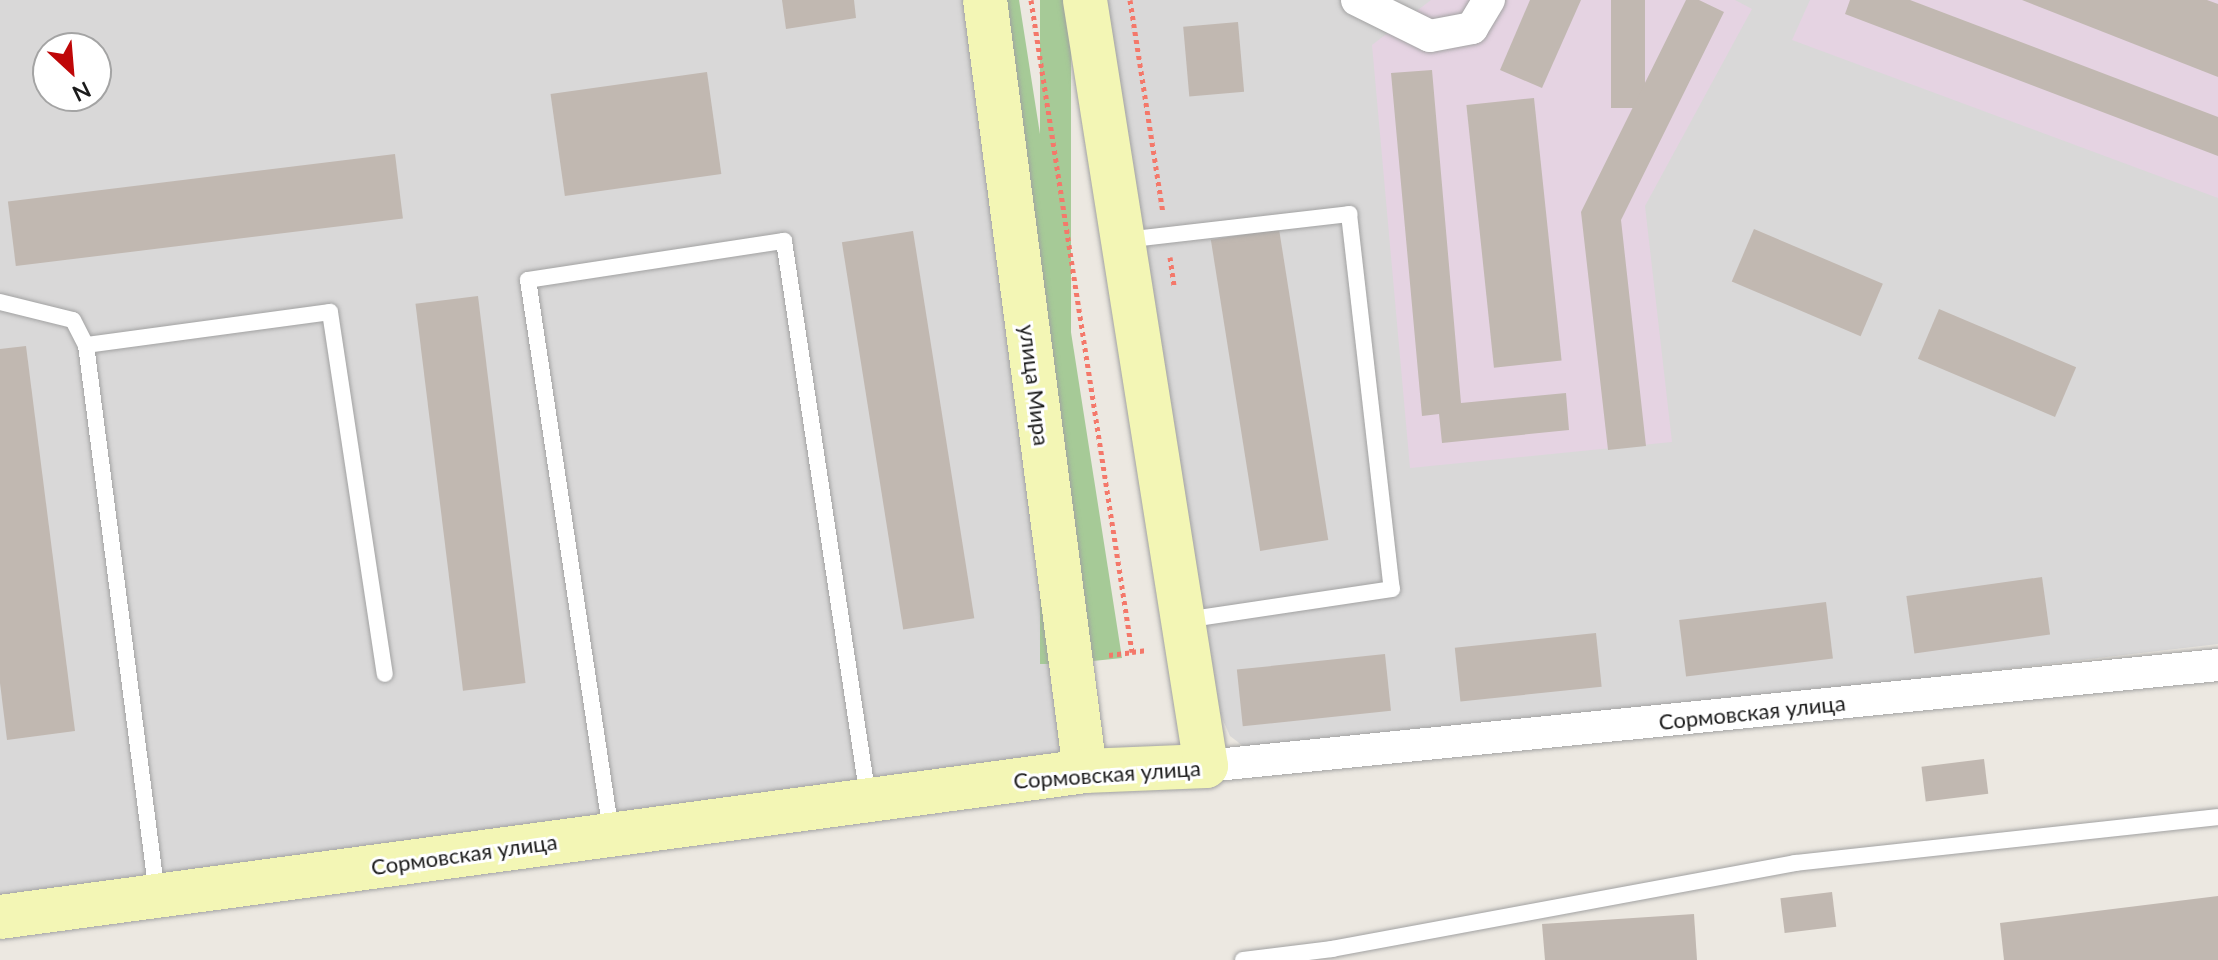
<!DOCTYPE html>
<meta charset="utf-8">
<style>
body{margin:0}
#map{position:relative;width:2218px;height:960px;overflow:hidden;background:#ece8e1;font-family:Lato,sans-serif}
div>[style]{position:absolute}
[style*='--x']{left:calc(var(--x)*1px);top:calc(var(--y)*1px);width:calc(var(--w)*1px);rotate:calc(var(--a)*1deg)}
.residential>*{inset:0;background:#d9d8d8}
.industrial>*{inset:0;background:#e5d3e2}
.forest>*{inset:0;background:#a6ca97;transform-origin:0 0}
.building>*{inset:0;background:#c1b8b1;transform-origin:0 0}
.path>*{height:5px;margin-top:-2.5px;transform-origin:0;background:repeating-linear-gradient(90deg,#f4786a 0 4px,transparent 0 8px)}
.roads{filter:drop-shadow(0 0 2px #a2a2a2) drop-shadow(0 0 2px #a2a2a2)}
.lane>*{height:16px;margin:-8px;padding:0 8px;transform-origin:8px;border-radius:8px;background:#fff}
.street>*{height:32px;margin:-16px;padding:0 16px;transform-origin:16px;border-radius:16px;background:#fff}
.secondary>*{height:44px;margin:-22px;padding:0 22px;transform-origin:22px;border-radius:22px;background:#f3f6b5}
span{translate:-50% -50%;white-space:nowrap;text-align:center;line-height:1.15;-webkit-text-stroke:6px #fff;paint-order:stroke}
.street-label{font-size:22px;color:#1b1b1b}
.north{position:absolute;left:32px;top:32px;width:80px;height:80px;box-sizing:border-box;background:#fff;border:2px solid #a4a4a4;border-radius:50%;rotate:154deg;font-size:22px;font-weight:700;line-height:32px;text-align:center;color:#1b1b1b}
.north::after{content:'';display:block;margin:auto;width:28px;height:36px;background:#bf0708;clip-path:polygon(50% 0,100% 100%,50% 72%,0 100%)}
</style>
<div id="map">
<div class="residential">
<i style="clip-path:polygon(evenodd,0 0,968px 0,1065px 740px,1060px 756px,0 900px,0 0,48px 48px,96px 48px,96px 96px,48px 96px,48px 48px)"></i>
<i style="clip-path:polygon(1106px 0,2218px 0,2218px 644px,1269px 755px,1247px 749px,1230px 736px,1219px 711px)"></i>
</div>
<div class="industrial">
<i style="clip-path:polygon(1431px 0,1735px 0,1752px 9px,1645px 206px,1672px 442px,1410px 468px,1372px 45px)"></i>
<i style="clip-path:polygon(1810px 0,2218px 0,2218px 198px,1792px 40px)"></i>
</div>
<div class="forest">
<i style="clip-path:polygon(997px 0,1019px 0,1122px 658px,1093px 661px)"></i>
<i style="left:1040px;top:0;width:31px;height:664px"></i>
</div>
<div class="building">
<i style="clip-path:polygon(782px 0,854px 0,856px 18px,786px 29px)"></i>
<i style="clip-path:polygon(1530px 0,1581px 0,1542px 88px,1500px 70px)"></i>
<i style="left:1611px;top:0;width:34px;height:108px"></i>
<i style="clip-path:polygon(1686px 0,1699px 0,1724px 12px,1621px 220px,1646px 446px,1608px 450px,1581px 212px)"></i>
<i style="clip-path:polygon(1850px 0,1910px 0,2218px 117px,2218px 156px,1845px 14px)"></i>
<i style="clip-path:polygon(2022px 0,2207px 0,2218px 4px,2218px 77px)"></i>
<i style="left:1238px;top:22px;width:70px;height:55px;rotate:85deg"></i>
<i style="clip-path:polygon(1432px 70px,1461px 403px,1566px 393px,1569px 430px,1442px 443px,1439px 414px,1422px 416px,1391px 73px)"></i>
<i style="left:707px;top:72px;width:103px;height:158px;rotate:82deg"></i>
<i style="left:1534px;top:98px;width:264px;height:68px;rotate:84deg"></i>
<i style="left:395px;top:154px;width:65px;height:390px;rotate:83deg"></i>
<i style="left:1279px;top:229px;width:315px;height:69px;rotate:81deg"></i>
<i style="left:1754px;top:229px;width:140px;height:57px;rotate:23deg"></i>
<i style="left:913px;top:231px;width:392px;height:72px;rotate:81deg"></i>
<i style="left:478px;top:296px;width:390px;height:63px;rotate:83deg"></i>
<i style="left:1939px;top:309px;width:149px;height:54px;rotate:23deg"></i>
<i style="clip-path:polygon(26px 346px,75px 731px,7px 740px,0 683px,0 349px)"></i>
<i style="left:2042px;top:577px;width:58px;height:137px;rotate:82deg"></i>
<i style="left:1826px;top:602px;width:57px;height:148px;rotate:83deg"></i>
<i style="left:1596px;top:633px;width:54px;height:142px;rotate:84deg"></i>
<i style="left:1385px;top:654px;width:57px;height:149px;rotate:84deg"></i>
<i style="left:1984px;top:759px;width:35px;height:63px;rotate:83deg"></i>
<i style="left:1832px;top:892px;width:35px;height:52px;rotate:83deg"></i>
<i style="clip-path:polygon(2218px 896px,2218px 960px,2004px 960px,2000px 923px)"></i>
<i style="clip-path:polygon(1694px 914px,1697px 960px,1545px 960px,1542px 924px)"></i>
</div>
<div class="path">
<i style="--x:1031;--y:0;--w:660;--a:81.19"></i>
<i style="--x:1132;--y:652;--w:15;--a:-8"></i>
<i style="--x:1130;--y:0;--w:215;--a:81.2"></i>
<i style="--x:1170;--y:257;--w:30;--a:82"></i>
<i style="--x:1109;--y:655;--w:23;--a:-7"></i>
</div>
<div class="roads">
<div class="lane">
<i style="--x:1125;--y:240;--w:226;--a:-6.6"></i>
<i style="--x:1349;--y:214;--w:377;--a:83.5"></i>
<i style="--x:1392;--y:589;--w:209;--a:171.5"></i>
<i style="--x:0;--y:302;--w:75;--a:13.9"></i>
<i style="--x:73;--y:320;--w:28;--a:63"></i>
<i style="--x:611;--y:832;--w:558;--a:-98.55"></i>
<i style="--x:528;--y:280;--w:259;--a:-8.7"></i>
<i style="--x:784;--y:241;--w:563;--a:81.42"></i>
<i style="--x:157;--y:894;--w:554;--a:-97.37"></i>
<i style="--x:86;--y:345;--w:246;--a:-7.7"></i>
<i style="--x:330;--y:312;--w:366;--a:81.4"></i>
<i style="--x:1243;--y:960;--w:90;--a:-7"></i>
<i style="--x:1332;--y:949;--w:471;--a:-10.5"></i>
<i style="--x:1795;--y:863;--w:425;--a:-6.2"></i>
</div>
<div class="street">
<i style="--x:1357;--y:0;--w:81;--a:26.3"></i>
<i style="--x:1430;--y:36;--w:43;--a:-10.8"></i>
<i style="--x:1472;--y:28;--w:33;--a:-59"></i>
<i style="--x:1206;--y:766;--w:1017;--a:-5.7"></i>
</div>
<div class="secondary">
<i style="--x:985;--y:0;--w:777;--a:82.61"></i>
<i style="--x:0;--y:917;--w:1095;--a:-7.66"></i>
<i style="--x:1085;--y:771;--w:121;--a:-2.4"></i>
<i style="--x:1206;--y:766;--w:775;--a:-98.98"></i>
</div>
</div>
<div class="street-label">
<span style="left:1035px;top:385px;rotate:83deg">улица Мира</span>
<span style="left:1752px;top:712px;rotate:-6deg">Сормовская улица</span>
<span style="left:1107px;top:774px;rotate:-4deg">Сормовская улица</span>
<span style="left:464px;top:854px;rotate:-8deg">Сормовская улица</span>
</div>
<div class="north">N</div>
</div>
